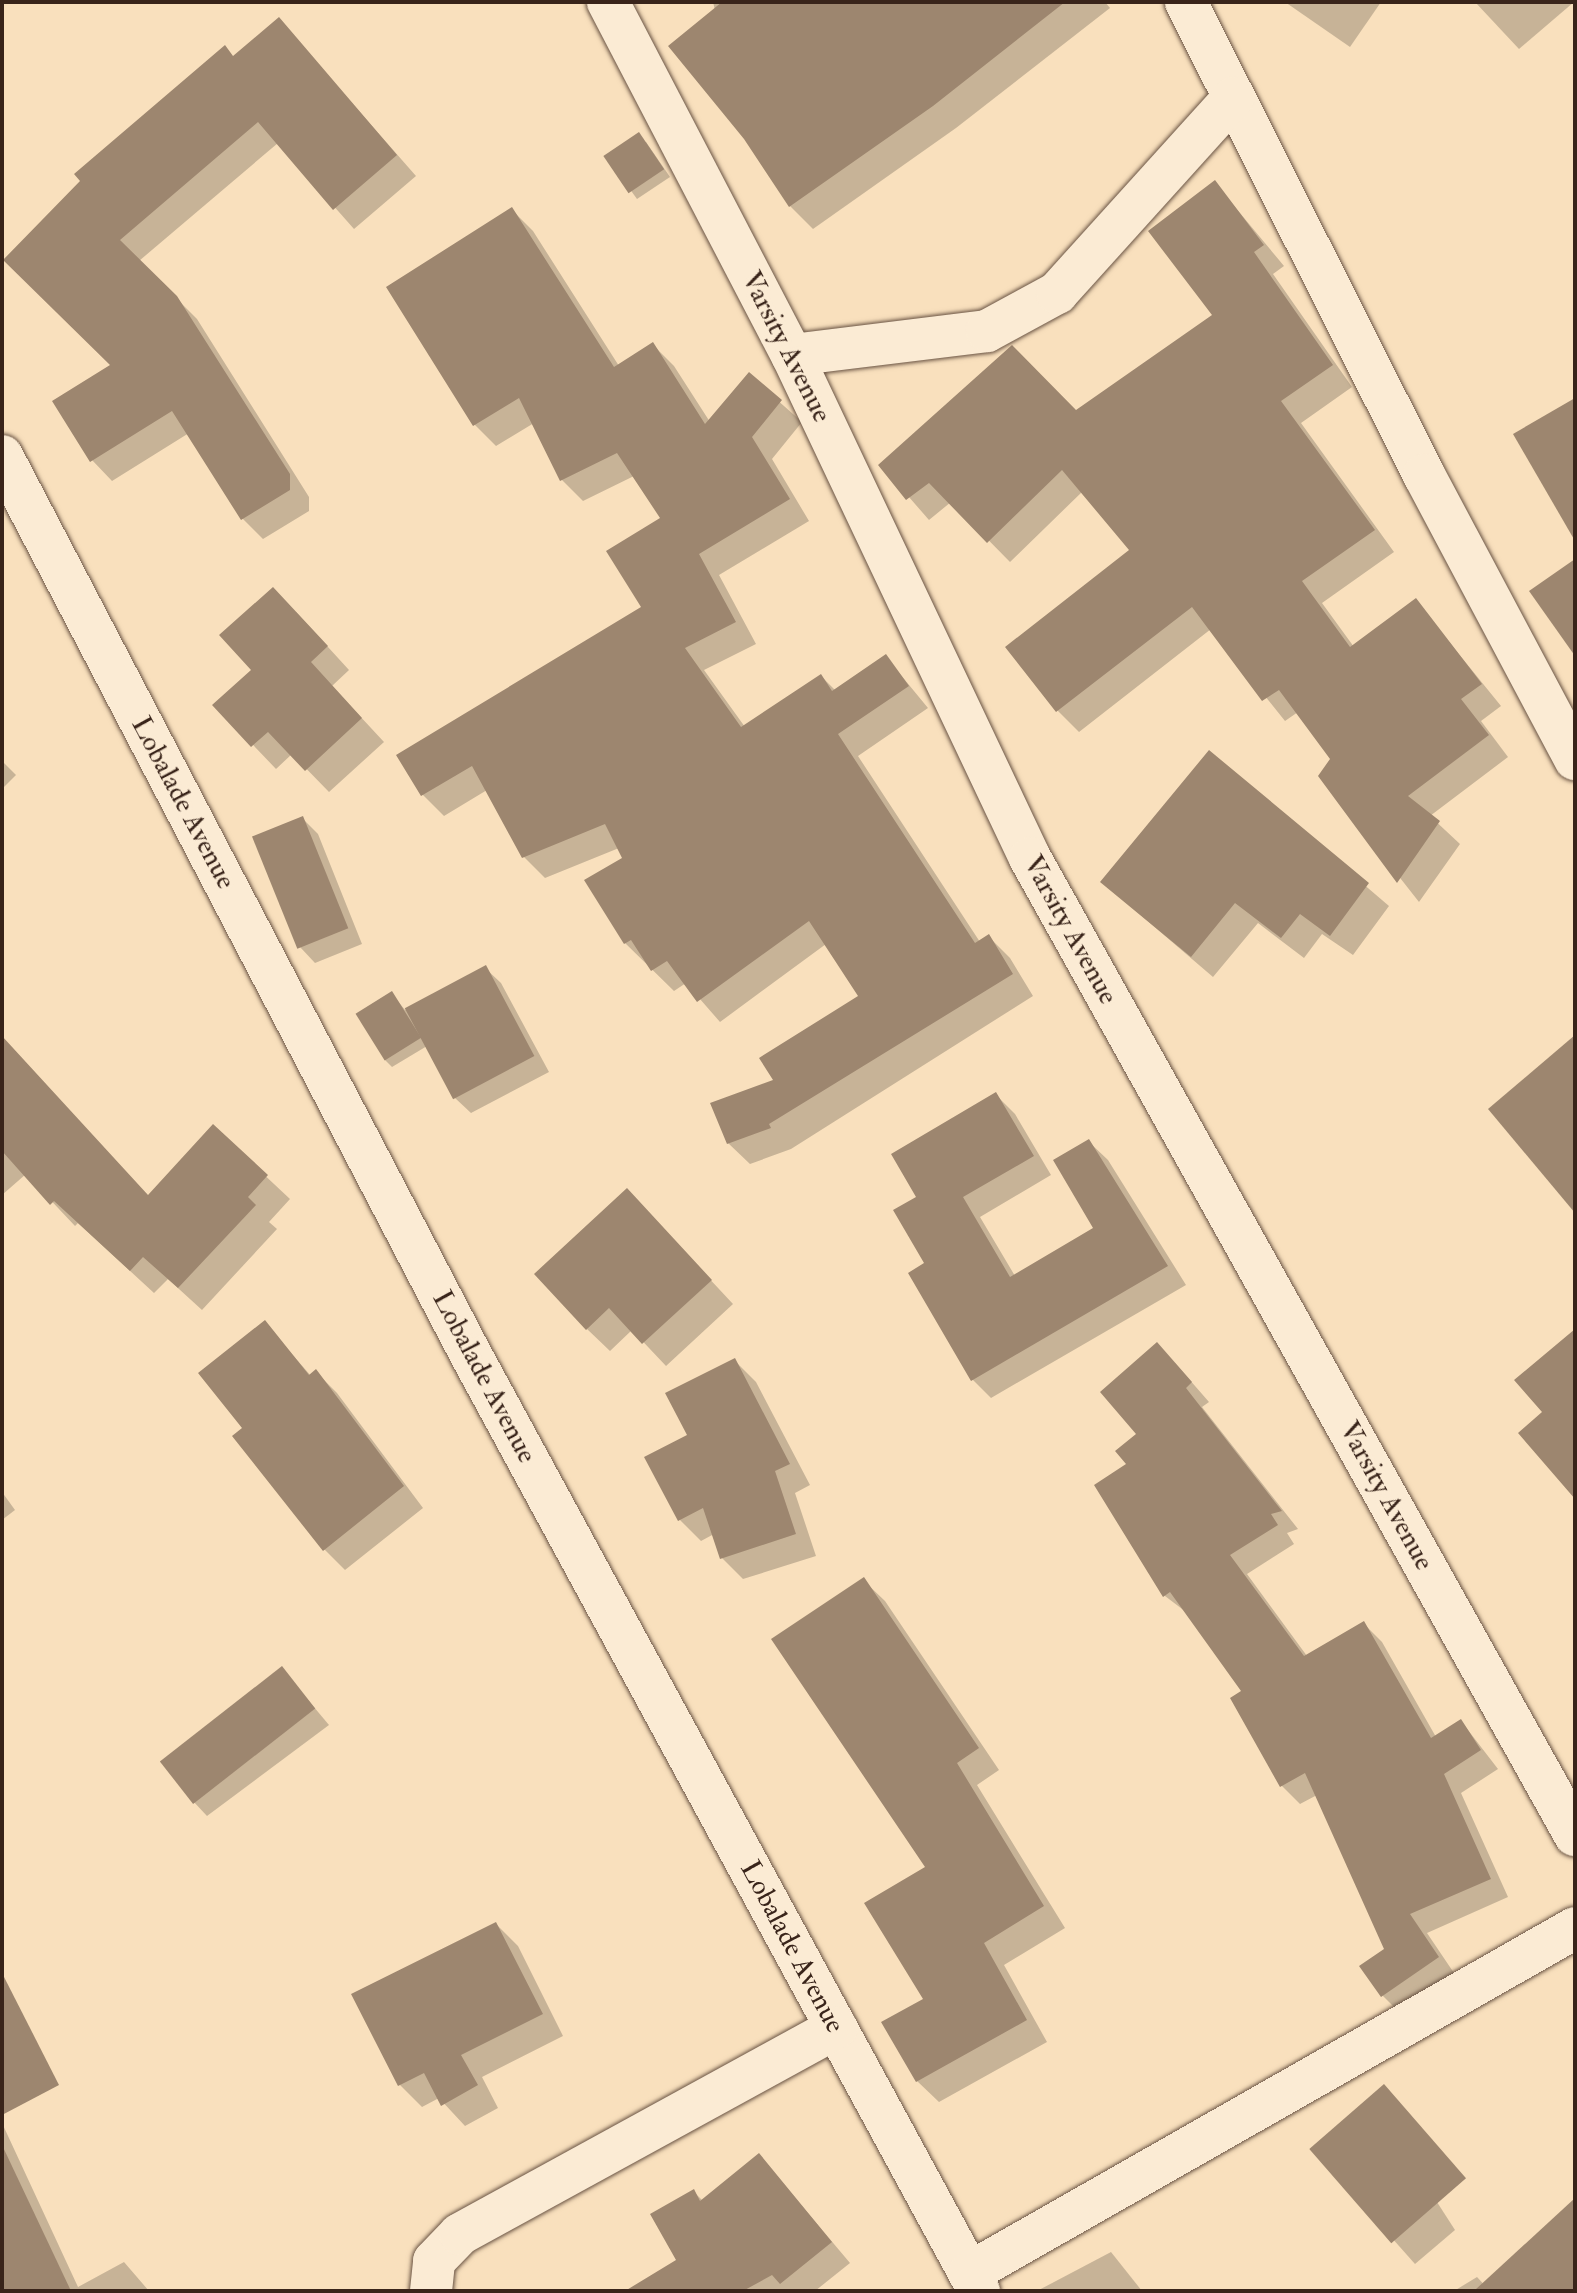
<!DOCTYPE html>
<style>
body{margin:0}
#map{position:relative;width:1577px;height:2293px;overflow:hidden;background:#f9e0bd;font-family:"IM FELL Double Pica",serif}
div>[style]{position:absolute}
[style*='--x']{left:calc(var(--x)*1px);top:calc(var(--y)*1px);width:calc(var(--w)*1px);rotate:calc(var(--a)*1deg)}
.shadow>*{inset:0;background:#0003}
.building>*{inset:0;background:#9d866f;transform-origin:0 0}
.roads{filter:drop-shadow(0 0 2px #695343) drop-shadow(0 0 2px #695343)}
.street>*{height:42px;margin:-21px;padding:0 21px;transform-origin:21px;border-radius:21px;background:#fbebd4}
span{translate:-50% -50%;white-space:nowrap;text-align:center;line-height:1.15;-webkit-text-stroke:7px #fbebd4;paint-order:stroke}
.street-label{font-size:28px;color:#39241a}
.frame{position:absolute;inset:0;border:4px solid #39241a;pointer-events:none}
</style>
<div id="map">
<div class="shadow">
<i style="clip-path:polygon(713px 2px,1105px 2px,1110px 8px,956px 128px,813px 229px,790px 206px,746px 138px)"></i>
<i style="clip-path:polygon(1285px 2px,1381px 2px,1350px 47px)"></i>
<i style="clip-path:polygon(1475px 2px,1574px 2px,1519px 49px)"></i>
<i style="clip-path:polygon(279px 20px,416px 176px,354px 229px,278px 143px,139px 261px,197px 319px,309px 497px,309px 511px,263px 539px,243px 519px,189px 433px,112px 481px,92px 460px,113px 365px,6px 260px)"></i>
<i style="clip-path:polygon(646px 142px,670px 177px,637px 199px,606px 156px)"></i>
<i style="clip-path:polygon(1215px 183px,1284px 266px,1273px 274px,1352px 387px,1301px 423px,1394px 552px,1322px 603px,1354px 647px,1415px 600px,1501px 706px,1481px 721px,1508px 757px,1430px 816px,1460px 844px,1419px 902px,1320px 776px,1333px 759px,1298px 712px,1285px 721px,1211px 629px,1079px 732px,1058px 711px,1008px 647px,1132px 550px,1083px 491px,1010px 562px,951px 502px,929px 520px,881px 465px,1076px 413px,1215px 316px)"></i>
<i style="clip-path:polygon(512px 210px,533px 231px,619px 366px,653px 345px,674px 366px,710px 422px,749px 375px,802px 422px,772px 459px,809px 521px,719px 575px,756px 644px,704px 670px,745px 727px,821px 676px,836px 691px,886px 657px,928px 708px,858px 756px,980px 942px,989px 937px,1010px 958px,1033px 996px,791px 1149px,750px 1164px,728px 1143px,776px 1081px,861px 997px,826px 944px,720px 1022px,686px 983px,674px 991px,625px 943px,625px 859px,619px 848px,545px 878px,524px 857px,487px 790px,444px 816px,423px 795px,399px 756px,644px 608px,662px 519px,634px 476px,583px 501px,562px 480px,534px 423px,496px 446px,475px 425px,389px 287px)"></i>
<i style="clip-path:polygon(296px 612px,349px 670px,332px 686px,384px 742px,329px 792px,292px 754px,276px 769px,215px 705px,253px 670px)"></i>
<i style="clip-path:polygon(1209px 752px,1389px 906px,1353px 955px,1322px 934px,1304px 958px,1258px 923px,1213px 977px,1102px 882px)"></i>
<i style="clip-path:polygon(2px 761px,16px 775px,2px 789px)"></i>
<i style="clip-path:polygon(302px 818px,318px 834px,362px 944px,315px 963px,300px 947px)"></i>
<i style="clip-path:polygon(485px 968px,501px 983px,549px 1072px,471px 1113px,455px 1098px,427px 1046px,392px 1067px,384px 1059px,392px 994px,405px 1010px)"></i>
<i style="clip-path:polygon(2px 1071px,149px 1197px,213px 1127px,290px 1199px,269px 1222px,277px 1229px,202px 1310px,168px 1279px,154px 1293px,78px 1223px,75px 1226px,26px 1174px,2px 1195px)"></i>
<i style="clip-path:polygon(996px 1095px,1015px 1114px,1051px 1175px,980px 1217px,1015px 1276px,1096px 1229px,1089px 1142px,1108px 1160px,1186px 1285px,991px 1398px,972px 1379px,927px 1264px,919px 1198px)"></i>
<i style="clip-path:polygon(649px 1214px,733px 1304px,666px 1366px,632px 1330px,610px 1351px,587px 1329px)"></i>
<i style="clip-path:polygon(265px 1323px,311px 1376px,316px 1372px,337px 1393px,423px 1508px,345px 1570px,324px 1549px)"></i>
<i style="clip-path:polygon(734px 1360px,756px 1382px,810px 1485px,795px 1493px,816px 1556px,743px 1579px,722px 1558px,714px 1534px,701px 1541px,680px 1520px,689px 1436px)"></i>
<i style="clip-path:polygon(1175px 1363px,1209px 1402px,1202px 1407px,1298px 1529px,1287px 1533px,1294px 1544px,1247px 1574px,1307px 1656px,1364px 1624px,1382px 1642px,1436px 1737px,1461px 1721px,1498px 1769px,1461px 1793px,1508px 1897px,1427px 1933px,1456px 1976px,1401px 2014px,1383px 1996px,1386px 1950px,1317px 1795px,1300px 1804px,1282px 1786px,1232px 1699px,1244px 1692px,1186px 1612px,1165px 1596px,1129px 1465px)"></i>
<i style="clip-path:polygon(2px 1492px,15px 1510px,2px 1520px)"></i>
<i style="clip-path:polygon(863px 1580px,885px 1601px,999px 1770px,977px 1785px,1065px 1928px,1004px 1965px,1047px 2042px,939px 2102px,917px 2081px,925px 1999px,928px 1867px)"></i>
<i style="clip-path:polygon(282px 1669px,329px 1725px,207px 1816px,192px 1800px)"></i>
<i style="clip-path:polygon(496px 1924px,518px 1946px,563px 2036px,482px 2077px,498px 2108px,465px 2126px,439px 2098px,422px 2107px,400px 2085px)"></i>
<i style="clip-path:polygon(2px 2123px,78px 2287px,124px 2262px,149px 2291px,2px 2291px)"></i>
<i style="clip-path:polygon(1388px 2126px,1455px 2230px,1415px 2264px,1312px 2148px)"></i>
<i style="clip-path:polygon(759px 2155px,850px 2263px,815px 2291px,629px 2291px,678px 2261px,693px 2191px,703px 2201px)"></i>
<i style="clip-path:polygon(1111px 2252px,1142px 2291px,1037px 2291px)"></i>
<i style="clip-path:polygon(1477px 2277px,1490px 2291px,1454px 2291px)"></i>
</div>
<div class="building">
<i style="clip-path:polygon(722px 2px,1065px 2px,933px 106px,789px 207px,744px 139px,668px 46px)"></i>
<i style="clip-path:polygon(279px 17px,397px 155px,333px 210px,258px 122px,120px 240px,177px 296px,290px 474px,290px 490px,241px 520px,172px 411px,90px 462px,52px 401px,110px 365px,3px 260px,80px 181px,74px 174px,225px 45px,233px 56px)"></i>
<i style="left:639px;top:132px;width:45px;height:43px;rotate:56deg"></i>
<i style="clip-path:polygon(1215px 180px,1264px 245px,1254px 252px,1333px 365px,1281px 401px,1375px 530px,1302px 581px,1350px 647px,1416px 598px,1482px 684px,1461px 699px,1489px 735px,1408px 796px,1440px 821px,1397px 883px,1318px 776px,1330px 759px,1279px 690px,1262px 701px,1192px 607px,1056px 712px,1005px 647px,1129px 550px,1062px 470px,987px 543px,929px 483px,906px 500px,878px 465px,1012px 345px,1076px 410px,1212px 315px,1148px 231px)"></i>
<i style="clip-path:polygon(512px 207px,614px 367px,653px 342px,705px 424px,749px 372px,782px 400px,752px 437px,790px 499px,699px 554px,736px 622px,685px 648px,741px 727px,821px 674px,832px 691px,886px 654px,909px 686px,838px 734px,975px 943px,989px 934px,1013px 974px,769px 1124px,771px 1128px,727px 1144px,710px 1103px,773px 1080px,759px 1058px,858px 996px,809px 921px,697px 1002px,667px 961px,651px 971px,631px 940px,624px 944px,584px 880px,622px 858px,605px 824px,522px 858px,472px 766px,421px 796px,396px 755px,641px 607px,606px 551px,660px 518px,617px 453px,560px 481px,519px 398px,473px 426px,386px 287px)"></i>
<i style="clip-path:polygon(1575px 398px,1575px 541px,1513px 434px)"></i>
<i style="clip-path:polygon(1575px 559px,1575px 656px,1529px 591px)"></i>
<i style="clip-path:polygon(273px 587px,328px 646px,311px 662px,362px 718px,305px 771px,268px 732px,251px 747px,212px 705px,251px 670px,219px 635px)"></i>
<i style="clip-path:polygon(1209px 750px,1369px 883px,1330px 936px,1300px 914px,1281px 938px,1235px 903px,1191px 957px,1100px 882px)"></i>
<i style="left:303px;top:816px;width:121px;height:55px;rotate:68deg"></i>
<i style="left:486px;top:965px;width:103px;height:92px;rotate:62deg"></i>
<i style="left:392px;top:991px;width:55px;height:43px;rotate:58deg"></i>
<i style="clip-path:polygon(1575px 1035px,1575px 1213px,1488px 1109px)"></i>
<i style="clip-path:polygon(2px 1036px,148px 1195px,213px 1124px,268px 1175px,248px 1197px,256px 1205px,178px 1288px,143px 1257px,130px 1271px,54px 1201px,50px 1205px,2px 1151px)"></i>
<i style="clip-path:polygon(996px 1092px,1034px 1156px,963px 1197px,1010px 1277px,1093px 1228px,1053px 1160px,1089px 1139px,1168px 1266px,971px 1381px,908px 1273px,924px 1263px,893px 1210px,916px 1197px,891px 1154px)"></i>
<i style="clip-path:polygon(627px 1188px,712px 1280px,642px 1344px,609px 1308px,586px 1330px,534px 1274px)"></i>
<i style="clip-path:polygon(265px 1320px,309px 1375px,316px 1369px,404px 1486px,323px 1551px,232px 1436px,242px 1428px,198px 1373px)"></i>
<i style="clip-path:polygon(1575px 1329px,1575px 1499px,1518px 1433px,1542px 1412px,1514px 1380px)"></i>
<i style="clip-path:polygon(1157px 1342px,1192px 1382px,1186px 1388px,1282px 1511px,1271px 1514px,1278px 1525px,1230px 1555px,1304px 1656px,1364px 1621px,1431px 1738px,1461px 1719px,1481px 1750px,1444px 1774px,1491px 1879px,1410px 1914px,1439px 1957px,1381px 1997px,1359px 1966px,1384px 1949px,1305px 1773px,1280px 1787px,1230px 1698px,1241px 1691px,1170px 1592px,1163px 1597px,1094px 1485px,1126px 1464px,1115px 1451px,1136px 1434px,1100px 1392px)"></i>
<i style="clip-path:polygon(735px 1358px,790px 1464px,775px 1471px,796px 1534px,720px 1559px,703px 1508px,678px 1521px,644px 1457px,687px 1435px,665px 1393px)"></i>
<i style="clip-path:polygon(864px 1577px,979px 1748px,957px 1763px,1044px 1906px,984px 1943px,1027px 2020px,916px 2082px,881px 2022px,923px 1999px,864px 1903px,925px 1867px,771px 1639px)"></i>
<i style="left:282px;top:1666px;width:54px;height:155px;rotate:52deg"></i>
<i style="clip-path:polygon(496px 1922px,543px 2014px,461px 2055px,478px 2085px,441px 2106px,424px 2073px,398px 2086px,351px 1994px)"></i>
<i style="clip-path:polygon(2px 1973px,59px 2085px,2px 2115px)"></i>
<i style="left:1384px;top:2084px;width:125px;height:99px;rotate:49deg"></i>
<i style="clip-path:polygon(2px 2145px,71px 2291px,2px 2291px)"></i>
<i style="clip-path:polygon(759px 2153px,832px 2242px,780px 2284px,772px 2275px,743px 2291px,625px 2291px,676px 2260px,650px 2214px,694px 2189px,700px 2201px)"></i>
<i style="clip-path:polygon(1575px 2198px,1575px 2291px,1475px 2290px)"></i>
</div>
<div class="roads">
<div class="street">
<i style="--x:608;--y:2;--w:398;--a:62.5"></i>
<i style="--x:792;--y:355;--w:556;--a:64.68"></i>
<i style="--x:1030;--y:858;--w:1119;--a:60.85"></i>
<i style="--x:1186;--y:2;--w:530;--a:63.29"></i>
<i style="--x:1424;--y:475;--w:322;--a:62"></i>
<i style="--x:792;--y:355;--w:196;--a:-7"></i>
<i style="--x:987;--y:331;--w:80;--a:-28.5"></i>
<i style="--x:1057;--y:293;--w:263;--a:-47.9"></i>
<i style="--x:2;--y:456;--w:1014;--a:62.45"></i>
<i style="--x:471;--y:1355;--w:1065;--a:61.51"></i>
<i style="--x:969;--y:2273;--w:697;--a:-29.65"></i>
<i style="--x:431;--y:2291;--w:30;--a:-84"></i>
<i style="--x:434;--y:2261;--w:37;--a:-46"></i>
<i style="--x:460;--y:2234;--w:429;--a:-28.7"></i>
</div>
</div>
<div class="street-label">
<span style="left:786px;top:347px;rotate:63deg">Varsity Avenue</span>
<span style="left:183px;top:803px;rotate:62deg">Lobalade Avenue</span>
<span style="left:1070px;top:930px;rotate:61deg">Varsity Avenue</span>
<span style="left:484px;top:1377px;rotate:62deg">Lobalade Avenue</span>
<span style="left:1386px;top:1496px;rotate:61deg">Varsity Avenue</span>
<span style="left:792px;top:1947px;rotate:62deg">Lobalade Avenue</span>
</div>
<div class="frame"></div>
</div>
